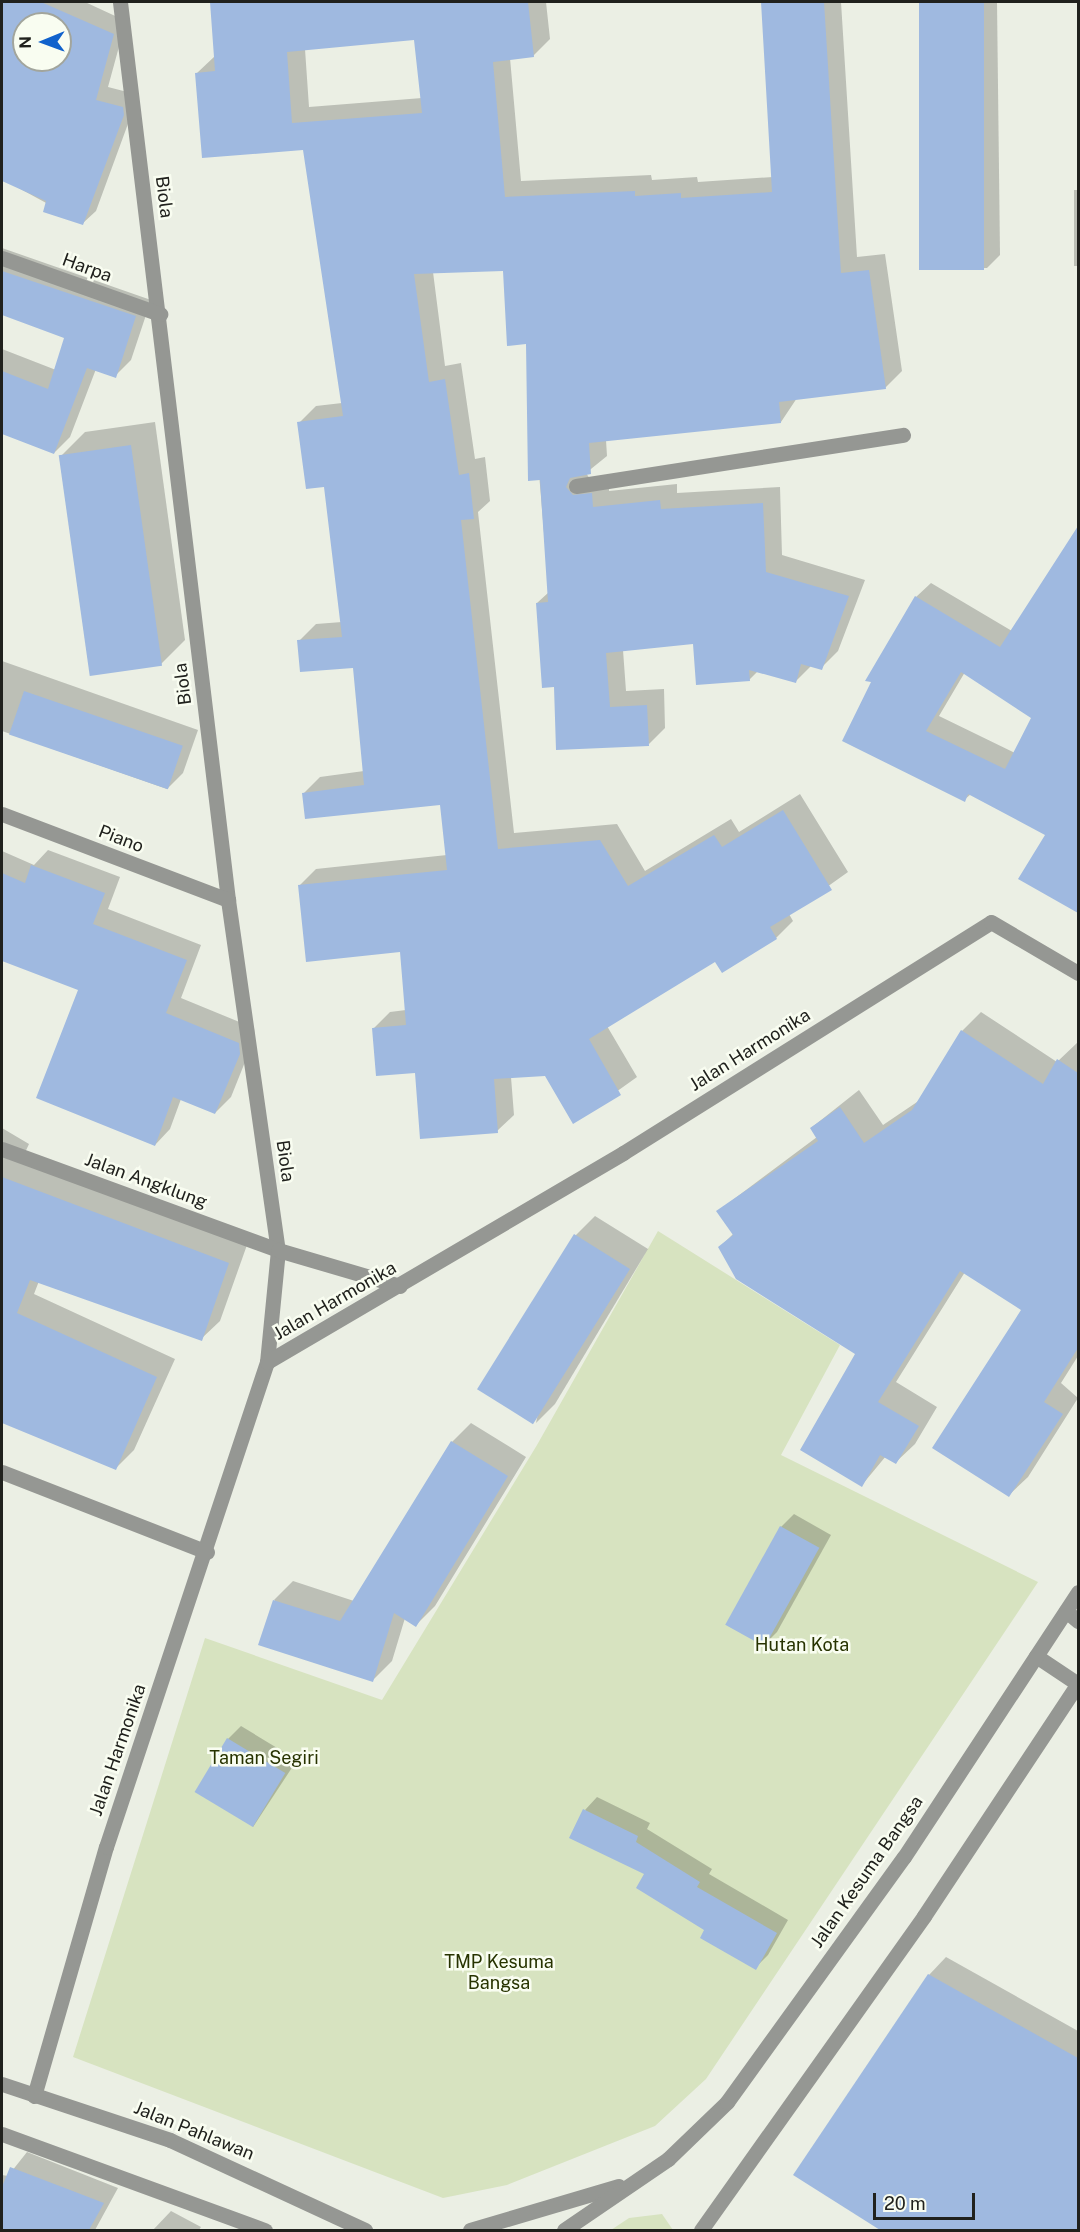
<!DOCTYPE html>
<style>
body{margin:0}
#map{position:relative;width:1080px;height:2232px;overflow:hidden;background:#ebefe4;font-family:"Public Sans",sans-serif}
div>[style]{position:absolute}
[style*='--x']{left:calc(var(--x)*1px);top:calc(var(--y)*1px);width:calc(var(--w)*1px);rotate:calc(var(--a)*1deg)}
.green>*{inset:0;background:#d7e3c0}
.shadow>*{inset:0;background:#0003;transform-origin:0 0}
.building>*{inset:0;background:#9fb9e0;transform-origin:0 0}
.minor>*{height:15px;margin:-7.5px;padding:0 7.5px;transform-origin:7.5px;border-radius:7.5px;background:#959793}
.tertiary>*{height:15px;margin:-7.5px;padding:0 7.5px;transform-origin:7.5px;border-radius:7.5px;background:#959793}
span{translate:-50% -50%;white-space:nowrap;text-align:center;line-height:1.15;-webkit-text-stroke:5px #f9fdf1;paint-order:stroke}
.street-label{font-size:18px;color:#20211d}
.park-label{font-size:18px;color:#273300}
.frame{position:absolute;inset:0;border:3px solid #20211d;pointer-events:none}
.north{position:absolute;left:12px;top:12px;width:60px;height:60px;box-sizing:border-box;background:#f9fdf1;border:2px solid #a2a59c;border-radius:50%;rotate:269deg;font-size:16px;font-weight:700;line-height:24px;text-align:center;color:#20211d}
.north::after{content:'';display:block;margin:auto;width:21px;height:27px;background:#1162cc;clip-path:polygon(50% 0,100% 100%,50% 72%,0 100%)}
.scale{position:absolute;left:873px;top:2193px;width:102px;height:27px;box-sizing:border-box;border:3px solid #20211d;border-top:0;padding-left:8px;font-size:18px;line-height:21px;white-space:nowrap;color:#20211d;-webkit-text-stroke:4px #f9fdf1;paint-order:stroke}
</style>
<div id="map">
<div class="green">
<i style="clip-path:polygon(658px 1231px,840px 1345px,781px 1455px,1038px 1582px,706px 2079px,655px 2126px,507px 2185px,443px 2198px,73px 2057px,205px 1638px,382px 1700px,537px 1445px)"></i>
<i style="clip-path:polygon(662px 2214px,673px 2230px,611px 2230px,629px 2218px)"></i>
</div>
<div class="shadow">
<i style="clip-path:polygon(evenodd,2px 2px,85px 2px,126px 21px,108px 87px,135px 94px,136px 102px,96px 211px,83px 223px,2px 179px,2px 2px,24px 24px,60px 24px,60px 60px,24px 60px,24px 24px)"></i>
<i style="clip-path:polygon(evenodd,211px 2px,546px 2px,550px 39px,533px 56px,510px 58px,521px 181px,651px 175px,652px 180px,697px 177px,698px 182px,773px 177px,762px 2px,841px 2px,857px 257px,885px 254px,902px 371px,885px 388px,797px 398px,781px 422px,606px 440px,607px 456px,586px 473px,590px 479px,609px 477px,609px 491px,677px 484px,677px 493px,780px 487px,782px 555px,865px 580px,838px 651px,821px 668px,811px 666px,795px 682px,758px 671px,749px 680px,695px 643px,623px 650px,626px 691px,664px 689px,665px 728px,649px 744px,555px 685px,537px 603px,549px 592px,528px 343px,505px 269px,433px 272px,445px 366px,461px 363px,475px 459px,485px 457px,490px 501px,478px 512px,514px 833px,617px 824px,645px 871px,731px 819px,739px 832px,800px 794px,848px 872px,789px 914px,793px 921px,776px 938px,715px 960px,607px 1026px,637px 1077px,574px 1122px,546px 1074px,511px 1077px,514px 1115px,497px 1131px,416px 1072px,374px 1028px,390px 1012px,406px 1010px,402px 951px,300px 885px,316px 869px,447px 855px,442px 804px,303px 794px,320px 777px,364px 771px,354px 666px,299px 641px,316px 624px,342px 622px,325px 485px,299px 423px,316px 406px,342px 403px,304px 149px,197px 73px,215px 56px,211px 2px,416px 39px,422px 98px,309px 107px,305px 49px,416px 39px)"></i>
<i style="clip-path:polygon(920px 2px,997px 2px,1000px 255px,987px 268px,924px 269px)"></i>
<i style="left:1078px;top:190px;width:76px;height:4px;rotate:90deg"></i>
<i style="clip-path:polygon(2px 248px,151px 300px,131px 360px,115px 376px,96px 369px,70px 437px,54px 453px,2px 433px,2px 349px,56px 370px,66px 338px,2px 313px)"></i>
<i style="clip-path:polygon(155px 422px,185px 640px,160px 665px,61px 456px,85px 432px)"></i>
<i style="clip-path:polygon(evenodd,1078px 529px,1078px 912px,1020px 878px,1047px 834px,971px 794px,964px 800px,844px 740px,916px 597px,931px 583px,1012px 631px,1078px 529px,965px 672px,1033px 718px,1015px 753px,939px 716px,965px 672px)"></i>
<i style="clip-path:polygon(2px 661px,198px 730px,183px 773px,167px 789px,2px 731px)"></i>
<i style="clip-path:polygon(48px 850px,120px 877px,108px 909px,201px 945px,181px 998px,254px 1028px,255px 1037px,231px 1097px,215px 1113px,181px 1099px,170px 1129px,155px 1145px,80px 989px,2px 959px,7px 936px,2px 933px,2px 851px,34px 865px)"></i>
<i style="clip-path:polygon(981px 1012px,1057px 1062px,1078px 1042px,1078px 1356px,1061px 1383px,1078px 1398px,1028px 1477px,1009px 1495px,1023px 1309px,965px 1272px,896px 1382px,937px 1407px,915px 1444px,896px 1462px,886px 1456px,862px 1485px,857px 1354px,720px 1247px,734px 1233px,718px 1211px,817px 1137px,811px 1128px,859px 1090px,883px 1125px,920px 1100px,962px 1031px)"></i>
<i style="clip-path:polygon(2px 1128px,29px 1144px,22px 1159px,247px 1245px,220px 1321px,201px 1339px,39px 1281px,34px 1294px,175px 1359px,134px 1450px,115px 1469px,2px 1420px)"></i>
<i style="clip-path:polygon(595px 1216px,648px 1249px,555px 1404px,536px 1423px,576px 1235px)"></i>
<i style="clip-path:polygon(471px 1423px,526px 1457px,435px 1606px,416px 1625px,405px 1618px,392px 1661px,373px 1680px,274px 1600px,293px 1581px,354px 1601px,452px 1442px)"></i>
<i style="clip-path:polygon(794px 1514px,831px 1535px,777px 1632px,764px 1645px,781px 1527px)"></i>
<i style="clip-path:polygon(241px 1726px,297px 1760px,253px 1827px,228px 1739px)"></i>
<i style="clip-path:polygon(597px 1797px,650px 1823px,647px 1829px,712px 1869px,709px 1874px,788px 1920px,768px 1955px,755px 1968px,706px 1930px,585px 1810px)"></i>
<i style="clip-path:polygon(946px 1957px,1078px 2031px,1078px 2230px,882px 2230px,795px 2174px,929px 1975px)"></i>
<i style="clip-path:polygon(27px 2152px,118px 2188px,95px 2230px,2px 2230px,2px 2175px,8px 2176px)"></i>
<i style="clip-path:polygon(171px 2211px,201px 2227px,199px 2230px,153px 2230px)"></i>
</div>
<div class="building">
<i style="clip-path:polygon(evenodd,2px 2px,41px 2px,114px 34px,96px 100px,123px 107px,124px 115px,83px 225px,43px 212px,46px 201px,2px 181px,2px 2px,24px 24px,60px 24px,60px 60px,24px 60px,24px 24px)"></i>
<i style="clip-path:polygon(evenodd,210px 2px,528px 2px,534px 57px,493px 62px,505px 197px,635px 191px,635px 196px,681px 193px,681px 198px,772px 192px,761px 2px,824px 2px,841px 273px,869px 270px,886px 389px,779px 402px,781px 423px,589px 443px,591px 474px,570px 478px,566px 487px,573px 495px,592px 493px,593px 507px,660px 500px,661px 509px,763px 503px,766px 572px,849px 596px,822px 670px,801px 664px,796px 683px,749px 670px,750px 681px,696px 685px,693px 644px,606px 653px,610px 707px,647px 705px,649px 746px,556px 750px,554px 687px,542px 688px,536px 603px,548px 602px,540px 480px,528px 481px,526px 344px,507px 346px,503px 271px,414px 274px,429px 382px,445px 379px,459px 475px,469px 473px,474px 519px,461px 520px,498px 849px,600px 840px,628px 886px,714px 835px,722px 847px,783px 810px,832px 890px,770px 927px,777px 939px,722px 973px,715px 962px,589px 1039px,621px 1095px,573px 1124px,545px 1076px,494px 1079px,498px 1133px,420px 1139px,415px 1073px,376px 1076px,372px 1028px,406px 1025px,400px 952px,306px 962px,298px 885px,447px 870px,440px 805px,305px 819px,302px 793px,364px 785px,353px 668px,300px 672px,297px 640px,342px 637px,324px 487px,306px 489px,297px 422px,343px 416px,303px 150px,202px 158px,195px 73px,215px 71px,210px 2px,414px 40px,422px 113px,292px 123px,287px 52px,414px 40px)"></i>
<i style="left:919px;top:2px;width:65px;height:268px"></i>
<i style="clip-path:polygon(2px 271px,136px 316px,116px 378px,87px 368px,54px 454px,2px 434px,2px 371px,48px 389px,64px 338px,2px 315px)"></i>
<i style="left:131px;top:445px;width:223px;height:73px;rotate:82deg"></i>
<i style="clip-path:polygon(evenodd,1078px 526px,1078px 913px,1018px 879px,1045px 835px,968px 794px,965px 802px,842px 741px,871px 682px,865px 681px,915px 596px,1000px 647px,1078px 526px,961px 672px,1031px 718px,1005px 769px,926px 731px,961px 672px)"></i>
<i style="left:24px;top:691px;width:168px;height:46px;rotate:19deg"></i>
<i style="clip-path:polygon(31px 865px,105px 893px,93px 924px,187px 960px,166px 1013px,239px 1043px,240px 1054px,215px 1114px,173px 1097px,155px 1146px,36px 1098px,78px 990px,2px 961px,2px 873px,25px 883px)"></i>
<i style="clip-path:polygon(961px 1030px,1043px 1084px,1057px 1059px,1078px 1073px,1078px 1348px,1044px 1402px,1063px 1414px,1009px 1497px,932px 1448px,1021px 1310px,960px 1271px,878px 1402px,919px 1426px,896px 1464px,880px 1455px,862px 1487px,800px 1450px,855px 1354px,736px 1279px,718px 1247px,733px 1235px,716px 1211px,818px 1141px,810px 1128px,840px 1107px,864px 1143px,912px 1110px)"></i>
<i style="clip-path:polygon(2px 1177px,229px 1263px,202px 1341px,30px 1280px,17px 1313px,157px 1377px,116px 1470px,2px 1423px)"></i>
<i style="left:574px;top:1234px;width:66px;height:183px;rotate:32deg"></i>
<i style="clip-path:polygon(451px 1441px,508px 1476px,416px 1627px,394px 1613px,373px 1682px,258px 1645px,273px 1600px,340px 1621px)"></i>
<i style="left:780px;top:1526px;width:45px;height:113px;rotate:29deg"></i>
<i style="left:227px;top:1738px;width:68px;height:63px;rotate:31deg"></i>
<i style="clip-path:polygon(583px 1809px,638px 1836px,636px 1842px,700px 1882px,697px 1887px,777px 1933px,756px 1970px,700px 1938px,704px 1930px,636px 1888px,644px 1874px,569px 1838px)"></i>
<i style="clip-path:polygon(928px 1974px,1078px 2058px,1078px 2230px,880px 2230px,793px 2175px)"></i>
<i style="clip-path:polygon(10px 2167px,104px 2203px,89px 2230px,2px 2230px,2px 2187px)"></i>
</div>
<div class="minor">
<i style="--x:120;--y:2;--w:904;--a:83.14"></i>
<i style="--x:228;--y:900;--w:354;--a:81.9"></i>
<i style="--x:278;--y:1250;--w:113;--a:95.6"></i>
<i style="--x:2;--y:258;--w:168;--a:19.5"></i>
<i style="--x:576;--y:486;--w:331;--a:-8.9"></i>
<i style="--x:2;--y:814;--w:242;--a:20.8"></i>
<i style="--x:2;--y:1149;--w:294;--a:20.1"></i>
<i style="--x:278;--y:1250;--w:127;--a:16.4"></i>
<i style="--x:2;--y:1472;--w:220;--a:21.3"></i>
<i style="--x:34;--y:2096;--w:259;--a:-73.9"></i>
<i style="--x:106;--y:1847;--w:511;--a:-71.64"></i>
<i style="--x:267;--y:1362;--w:413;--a:-30.4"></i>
<i style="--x:623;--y:1153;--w:434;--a:-32.1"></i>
<i style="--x:991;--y:922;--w:101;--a:30.4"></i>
</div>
<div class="tertiary">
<i style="--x:1066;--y:1611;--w:16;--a:40"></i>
<i style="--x:1036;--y:1656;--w:50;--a:33.7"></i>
<i style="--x:2;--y:2084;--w:177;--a:18.4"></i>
<i style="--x:170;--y:2140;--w:215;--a:24.8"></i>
<i style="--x:2;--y:2134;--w:280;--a:20.1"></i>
<i style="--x:470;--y:2230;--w:155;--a:-16.5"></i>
<i style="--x:564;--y:2230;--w:126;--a:-34.3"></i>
<i style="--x:668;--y:2159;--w:82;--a:-44"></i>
<i style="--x:727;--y:2102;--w:302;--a:-54.2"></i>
<i style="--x:904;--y:1857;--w:317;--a:-56.7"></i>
<i style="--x:701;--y:2230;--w:385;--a:-54.6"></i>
<i style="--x:924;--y:1916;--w:279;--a:-56.5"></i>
</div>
<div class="street-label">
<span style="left:164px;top:197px;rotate:83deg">Biola</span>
<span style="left:87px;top:268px;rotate:20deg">Harpa</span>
<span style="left:183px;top:684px;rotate:-97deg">Biola</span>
<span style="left:121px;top:839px;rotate:21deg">Piano</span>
<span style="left:750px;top:1050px;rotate:-32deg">Jalan Harmonika</span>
<span style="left:285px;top:1161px;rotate:82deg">Biola</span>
<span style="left:146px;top:1181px;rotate:20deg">Jalan Angklung</span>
<span style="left:335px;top:1301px;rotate:-30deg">Jalan Harmonika</span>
<span style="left:118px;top:1750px;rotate:-71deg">Jalan Harmonika</span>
<span style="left:867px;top:1872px;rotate:-55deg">Jalan Kesuma Bangsa</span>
<span style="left:194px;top:2131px;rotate:22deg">Jalan Pahlawan</span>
</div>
<div class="park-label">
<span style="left:802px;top:1645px">Hutan Kota</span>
<span style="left:264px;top:1758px">Taman Segiri</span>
<span style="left:499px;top:1973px">TMP Kesuma<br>Bangsa</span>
</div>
<div class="frame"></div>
<div class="north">N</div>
<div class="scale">20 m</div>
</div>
